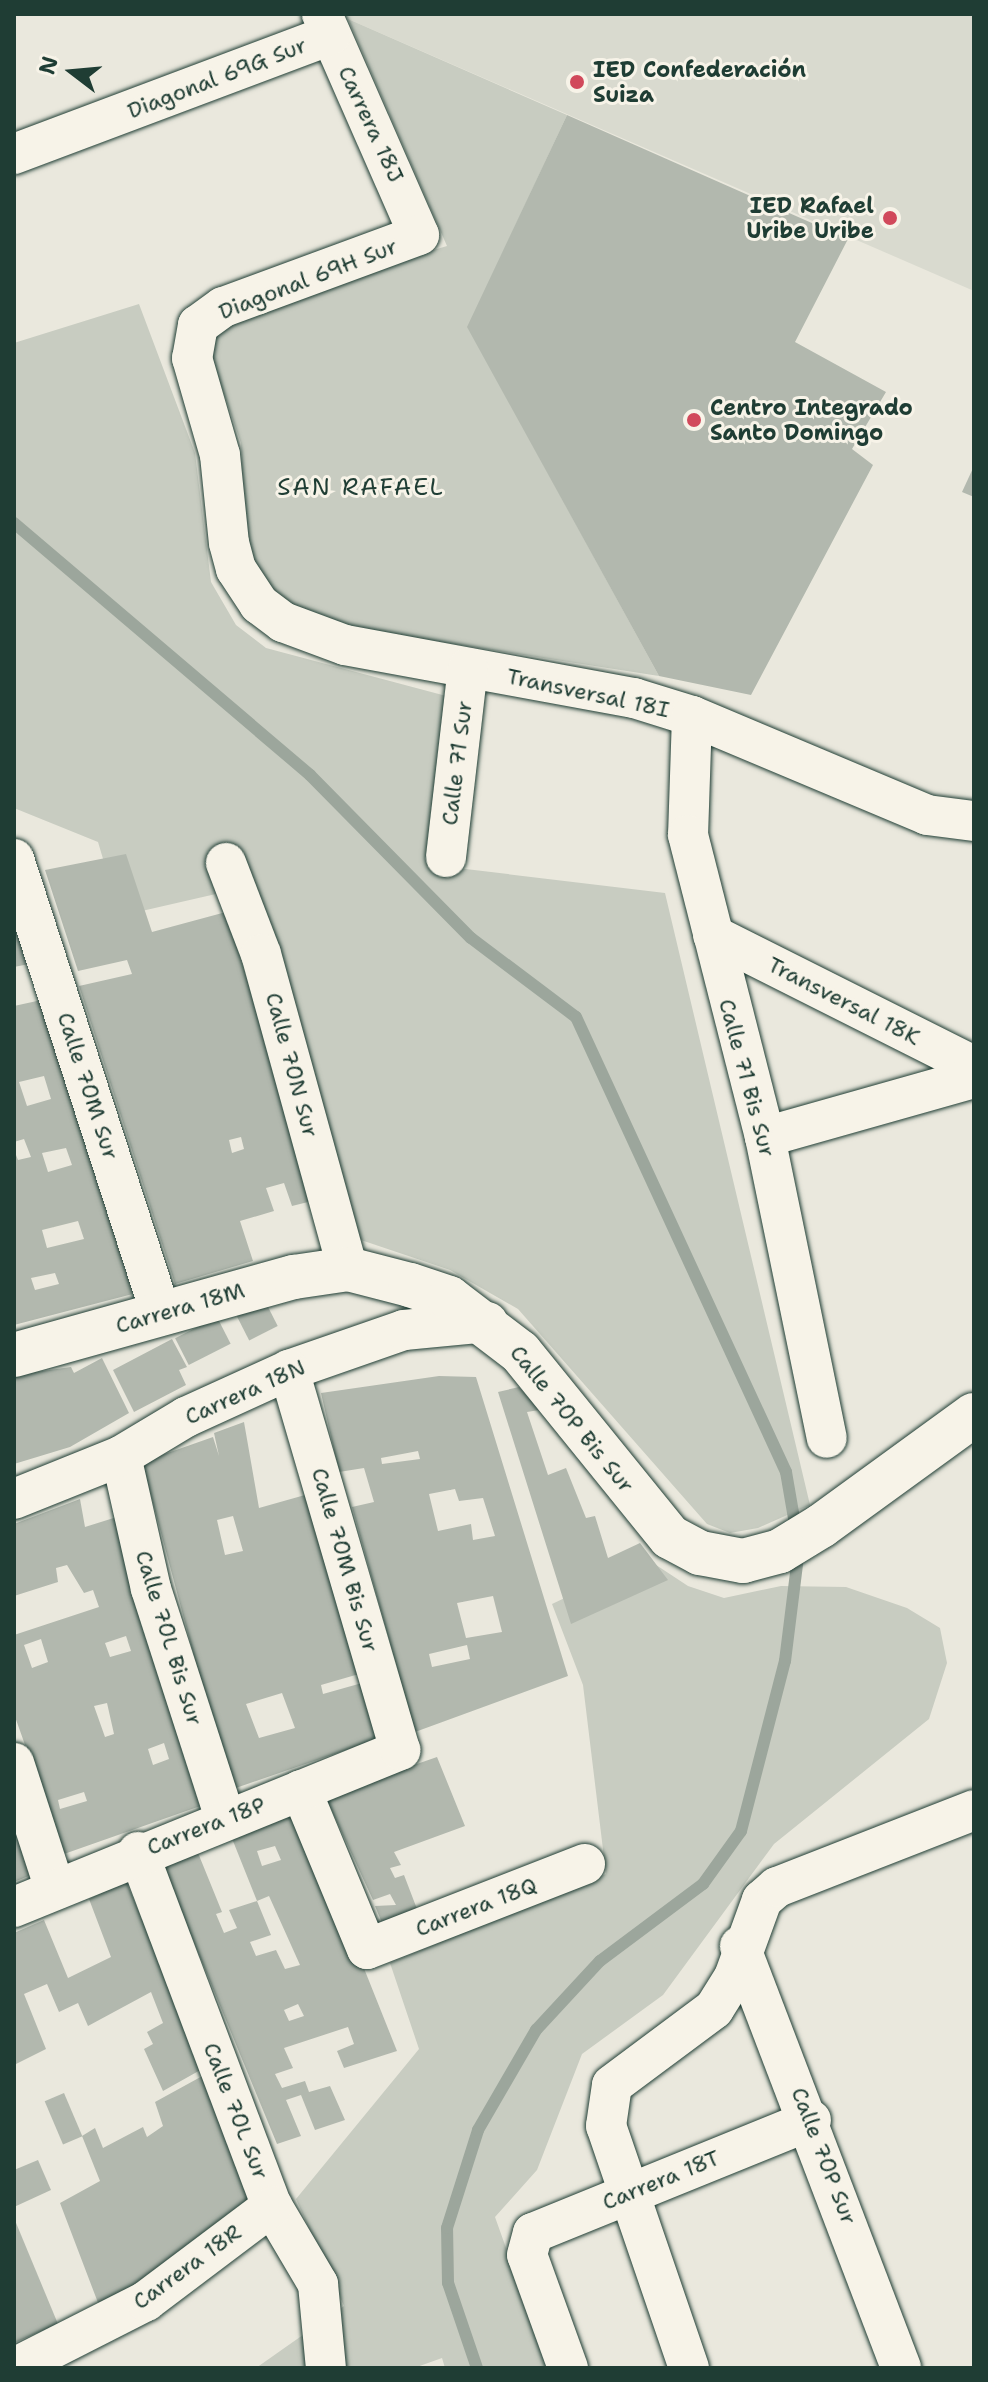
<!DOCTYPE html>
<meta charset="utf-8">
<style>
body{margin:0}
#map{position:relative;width:988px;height:2382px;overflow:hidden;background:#eae8dd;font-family:"Shantell Sans",sans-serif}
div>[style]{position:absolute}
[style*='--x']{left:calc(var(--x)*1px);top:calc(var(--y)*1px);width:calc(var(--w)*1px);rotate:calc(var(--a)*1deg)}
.built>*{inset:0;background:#d9dacf}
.green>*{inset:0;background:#c8ccc1}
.stream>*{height:12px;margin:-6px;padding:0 6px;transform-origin:6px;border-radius:6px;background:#9ca69c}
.building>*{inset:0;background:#b2b8ae;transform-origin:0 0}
.roads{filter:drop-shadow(0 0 2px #1f3d34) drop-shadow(0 0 2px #1f3d34)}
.minor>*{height:40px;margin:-20px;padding:0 20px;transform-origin:20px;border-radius:20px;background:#f7f3e8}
.tertiary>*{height:44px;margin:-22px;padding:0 22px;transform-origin:22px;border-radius:22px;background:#f7f3e8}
.dots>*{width:22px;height:22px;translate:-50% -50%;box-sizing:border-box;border:4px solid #f7f3e8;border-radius:50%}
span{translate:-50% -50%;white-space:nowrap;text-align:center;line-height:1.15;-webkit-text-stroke:6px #f7f3e8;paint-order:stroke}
.poi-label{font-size:22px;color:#1f3d34;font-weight:700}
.left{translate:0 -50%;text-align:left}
.right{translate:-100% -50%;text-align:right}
.street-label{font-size:22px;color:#1f3d34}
.neighbourhood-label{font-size:24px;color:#1f3d34;letter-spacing:2px}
.frame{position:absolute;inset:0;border:16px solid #1f3d34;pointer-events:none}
.north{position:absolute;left:32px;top:32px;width:80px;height:80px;-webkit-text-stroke:6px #f7f3e8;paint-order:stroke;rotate:286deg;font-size:22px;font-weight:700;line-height:32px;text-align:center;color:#1f3d34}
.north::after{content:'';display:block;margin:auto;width:28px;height:36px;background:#1f3d34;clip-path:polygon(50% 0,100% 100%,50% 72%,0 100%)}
</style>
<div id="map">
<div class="built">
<i style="clip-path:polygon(344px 14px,974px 14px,974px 291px,348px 19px)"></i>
</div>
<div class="green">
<i style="clip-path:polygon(348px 19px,567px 115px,468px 327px,659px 676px,338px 626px,303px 614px,274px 593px,245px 550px,241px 443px,204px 336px,234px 310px,447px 246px)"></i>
<i style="clip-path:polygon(139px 304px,195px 453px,211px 582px,236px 625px,266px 648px,450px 697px,432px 865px,665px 893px,810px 1505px,758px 1528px,730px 1533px,707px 1524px,518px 1309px,450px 1270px,355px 1238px,255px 885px,120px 916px,98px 842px,14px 808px,14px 343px)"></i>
<i style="clip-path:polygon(647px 1559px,688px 1586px,724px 1598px,781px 1586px,846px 1587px,907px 1608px,940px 1628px,947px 1663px,929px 1719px,774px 1844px,663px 1995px,582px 2054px,537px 2170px,495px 2217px,549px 2368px,445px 2368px,442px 2358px,414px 2368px,256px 2368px,344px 2306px,296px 2199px,419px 2049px,390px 1963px,606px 1874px,583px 1685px,552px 1604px)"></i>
</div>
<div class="stream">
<i style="--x:14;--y:523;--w:389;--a:40.4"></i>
<i style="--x:310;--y:775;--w:229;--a:45.4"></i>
<i style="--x:471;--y:938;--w:131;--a:37"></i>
<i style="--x:576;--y:1017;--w:501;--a:65.22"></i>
<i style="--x:786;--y:1472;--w:59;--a:80.2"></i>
<i style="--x:477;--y:2368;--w:90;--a:-108.8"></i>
<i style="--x:448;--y:2283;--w:55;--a:-91"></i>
<i style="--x:447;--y:2228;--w:103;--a:-72.4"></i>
<i style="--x:478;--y:2130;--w:116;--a:-59.9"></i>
<i style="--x:536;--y:2030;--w:94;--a:-47.2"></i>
<i style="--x:600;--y:1961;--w:129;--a:-36.8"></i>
<i style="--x:703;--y:1884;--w:65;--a:-54.4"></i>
<i style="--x:741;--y:1831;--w:176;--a:-75.5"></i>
<i style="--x:785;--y:1661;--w:114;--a:-82.9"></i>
</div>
<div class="building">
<i style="clip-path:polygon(567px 115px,848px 239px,795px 342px,886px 392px,852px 449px,873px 465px,751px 695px,659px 676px,467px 327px)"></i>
<i style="clip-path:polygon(974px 466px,974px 497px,962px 492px)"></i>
<i style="clip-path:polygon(evenodd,126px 854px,152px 932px,226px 912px,316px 1200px,292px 1206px,284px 1183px,266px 1188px,274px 1211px,240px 1221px,253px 1261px,175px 1284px,79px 986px,132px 974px,127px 960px,78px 971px,45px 870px,126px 854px,241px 1137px,244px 1149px,232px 1153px,229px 1140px,241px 1137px)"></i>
<i style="clip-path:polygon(14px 896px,39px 962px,14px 967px)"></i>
<i style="clip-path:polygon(evenodd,46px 999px,148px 1290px,14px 1325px,14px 1150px,18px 1160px,31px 1157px,24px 1139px,14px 1142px,14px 1006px,46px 999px,44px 1076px,51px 1099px,27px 1106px,19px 1082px,44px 1076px,46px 999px,66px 1148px,72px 1165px,48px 1172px,42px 1153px,66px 1148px,46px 999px,78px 1221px,84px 1239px,47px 1248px,42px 1230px,78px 1221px,46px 999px,55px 1273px,59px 1284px,35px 1290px,31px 1278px,55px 1273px)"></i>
<i style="left:265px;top:1301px;width:28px;height:32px;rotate:63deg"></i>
<i style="left:217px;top:1317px;width:30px;height:47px;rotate:63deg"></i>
<i style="clip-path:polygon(172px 1339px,187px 1367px,179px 1370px,186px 1385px,134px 1412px,113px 1370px)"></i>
<i style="clip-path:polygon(102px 1358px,129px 1413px,70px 1447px,14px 1464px,14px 1375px,71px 1367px,74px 1373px)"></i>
<i style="clip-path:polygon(evenodd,439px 1376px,476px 1377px,568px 1676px,415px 1732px,352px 1507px,374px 1502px,364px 1468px,339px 1472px,321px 1393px,439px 1376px,418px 1451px,420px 1459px,382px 1464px,381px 1458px,418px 1451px,439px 1376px,455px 1489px,459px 1501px,483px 1498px,495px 1536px,473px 1540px,471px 1524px,438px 1531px,429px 1494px,455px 1489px,439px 1376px,493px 1596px,502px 1632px,466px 1638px,457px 1603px,493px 1596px,439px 1376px,467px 1645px,470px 1659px,432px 1667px,429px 1654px,467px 1645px)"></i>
<i style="clip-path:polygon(519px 1387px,539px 1410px,527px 1412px,548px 1475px,566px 1468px,586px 1518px,595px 1516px,608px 1558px,640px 1543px,668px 1580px,571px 1624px,498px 1392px)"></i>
<i style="clip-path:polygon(evenodd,244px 1422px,259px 1508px,305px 1495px,359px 1674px,321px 1685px,323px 1694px,362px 1683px,378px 1739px,230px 1790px,142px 1462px,213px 1437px,219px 1456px,214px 1433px,244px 1422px,233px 1516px,243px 1551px,225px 1555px,217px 1520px,233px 1516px,244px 1422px,282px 1693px,295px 1728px,259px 1738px,246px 1704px,282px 1693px)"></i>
<i style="clip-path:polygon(evenodd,80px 1499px,85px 1527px,120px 1516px,209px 1803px,64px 1854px,14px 1714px,14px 1635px,99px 1607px,93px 1590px,84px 1593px,67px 1565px,56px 1568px,58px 1582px,14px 1596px,14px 1524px,80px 1499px,126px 1636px,131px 1651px,110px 1657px,105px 1643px,126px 1636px,80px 1499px,41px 1639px,48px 1662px,32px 1668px,24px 1645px,41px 1639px,80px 1499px,107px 1703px,114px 1734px,105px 1737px,94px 1706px,107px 1703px,80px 1499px,164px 1743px,169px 1759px,153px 1765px,148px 1749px,164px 1743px,80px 1499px,84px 1792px,87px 1801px,60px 1809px,58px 1800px,84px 1792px)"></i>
<i style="clip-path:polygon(437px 1757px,465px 1826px,394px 1852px,401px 1865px,390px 1868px,395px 1878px,404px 1875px,422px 1922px,387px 1935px,375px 1906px,396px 1905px,390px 1894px,373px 1900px,325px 1796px)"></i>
<i style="clip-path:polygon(evenodd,300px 1808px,397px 2051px,344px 2068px,337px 2051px,354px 2044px,348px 2027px,284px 2048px,293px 2068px,275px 2074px,282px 2088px,305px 2081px,309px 2092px,330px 2086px,345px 2120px,315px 2130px,301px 2095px,286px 2100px,301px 2136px,277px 2144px,158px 1855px,194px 1843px,222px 1912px,216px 1914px,224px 1933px,237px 1928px,229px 1910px,257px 1901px,271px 1935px,250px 1942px,256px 1956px,276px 1950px,285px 1969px,300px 1965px,269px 1896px,257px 1901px,229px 1831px,300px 1808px,275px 1846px,281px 1860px,262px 1866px,257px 1851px,275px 1846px,300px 1808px,298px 2004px,304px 2016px,289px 2021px,284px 2010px,298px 2004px)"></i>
<i style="clip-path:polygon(14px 1822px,31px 1875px,14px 1882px)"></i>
<i style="clip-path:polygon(126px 1881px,204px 2068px,163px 2091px,144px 2049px,153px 2044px,147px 2032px,163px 2023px,151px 1992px,88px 2026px,78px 2003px,59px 2012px,47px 1984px,24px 1994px,46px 2049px,14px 2065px,14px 1933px,44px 1920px,68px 1978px,111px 1957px,89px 1899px)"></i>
<i style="clip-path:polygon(206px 2074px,261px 2207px,100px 2308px,60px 2203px,100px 2181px,82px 2136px,95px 2128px,103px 2148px,143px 2127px,147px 2137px,163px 2126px,155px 2102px)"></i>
<i style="left:64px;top:2093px;width:47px;height:21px;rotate:67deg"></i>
<i style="clip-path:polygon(38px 2160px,51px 2190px,14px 2207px,14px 2170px)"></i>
<i style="clip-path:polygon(14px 2218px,58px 2324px,14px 2343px)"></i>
</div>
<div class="roads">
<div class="minor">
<i style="--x:322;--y:14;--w:241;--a:66.3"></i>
<i style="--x:419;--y:235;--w:209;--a:159.8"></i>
<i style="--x:223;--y:307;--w:31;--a:144"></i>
<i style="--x:198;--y:325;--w:34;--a:100"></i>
<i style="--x:192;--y:358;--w:101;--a:73.9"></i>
<i style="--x:220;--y:455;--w:88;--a:84.2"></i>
<i style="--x:229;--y:543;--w:27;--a:75"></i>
<i style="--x:236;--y:569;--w:42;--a:56.7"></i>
<i style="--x:259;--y:604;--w:30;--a:37"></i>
<i style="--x:283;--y:622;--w:66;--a:20.4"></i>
<i style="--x:345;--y:645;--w:294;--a:10.4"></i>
<i style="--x:634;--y:698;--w:61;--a:17.2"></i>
<i style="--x:692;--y:716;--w:255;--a:22.8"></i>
<i style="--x:927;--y:815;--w:47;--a:7.3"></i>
<i style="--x:14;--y:154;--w:338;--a:-20.6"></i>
<i style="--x:692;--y:716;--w:119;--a:91.9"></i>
<i style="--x:688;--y:835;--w:312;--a:75.7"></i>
<i style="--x:765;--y:1137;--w:307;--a:78.4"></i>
<i style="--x:446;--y:857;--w:190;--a:-83.4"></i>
<i style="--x:14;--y:859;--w:477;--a:72.1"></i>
<i style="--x:226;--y:863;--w:97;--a:69"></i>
<i style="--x:261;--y:954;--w:327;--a:74.6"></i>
<i style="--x:713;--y:935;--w:292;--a:26.7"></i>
<i style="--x:765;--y:1137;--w:217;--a:-15.8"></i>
<i style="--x:121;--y:1456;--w:136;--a:77.3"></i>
<i style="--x:151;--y:1589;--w:241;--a:72.1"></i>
<i style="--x:14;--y:1499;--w:115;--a:-21.9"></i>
<i style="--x:121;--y:1456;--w:76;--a:-31"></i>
<i style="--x:186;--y:1417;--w:113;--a:-24.5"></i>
<i style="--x:289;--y:1370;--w:122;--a:-19.2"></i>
<i style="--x:404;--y:1330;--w:84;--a:-5.4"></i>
<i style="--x:14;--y:1763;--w:133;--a:72"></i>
<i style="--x:301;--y:1790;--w:172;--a:67.5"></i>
<i style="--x:367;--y:1949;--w:234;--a:-21.3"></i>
<i style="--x:138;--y:1852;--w:379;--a:69.3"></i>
<i style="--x:272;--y:2206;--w:91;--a:59.5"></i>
<i style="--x:318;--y:2284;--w:84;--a:84.6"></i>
<i style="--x:14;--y:1907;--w:417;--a:-22.1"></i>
<i style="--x:400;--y:1750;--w:396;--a:-106.3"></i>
<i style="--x:740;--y:1946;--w:452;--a:69.1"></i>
<i style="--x:14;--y:2368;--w:148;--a:-26.9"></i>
<i style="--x:146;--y:2301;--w:158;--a:-37"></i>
<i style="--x:568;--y:2368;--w:120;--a:-109.9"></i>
<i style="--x:527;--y:2255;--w:23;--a:-75"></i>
<i style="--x:533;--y:2233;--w:300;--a:-22.1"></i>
<i style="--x:689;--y:2368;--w:256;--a:-108.9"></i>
<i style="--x:606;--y:2126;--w:41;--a:-81.7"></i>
<i style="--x:612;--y:2085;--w:127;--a:-36.7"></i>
<i style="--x:714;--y:2009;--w:38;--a:-58"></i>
<i style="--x:734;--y:1977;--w:82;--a:-70"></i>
<i style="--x:762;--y:1900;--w:20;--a:-41"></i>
<i style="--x:777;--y:1887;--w:212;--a:-21.3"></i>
</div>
<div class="tertiary">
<i style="--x:14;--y:1355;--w:291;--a:-15.6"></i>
<i style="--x:294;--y:1277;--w:55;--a:-8.4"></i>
<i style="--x:348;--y:1269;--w:64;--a:14.5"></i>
<i style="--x:410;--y:1285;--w:41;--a:18.4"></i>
<i style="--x:449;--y:1298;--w:89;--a:37.3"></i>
<i style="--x:520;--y:1352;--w:238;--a:51"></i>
<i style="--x:670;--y:1537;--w:34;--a:28"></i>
<i style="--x:700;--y:1553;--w:44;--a:10.5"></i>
<i style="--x:743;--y:1561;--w:38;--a:-15"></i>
<i style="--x:780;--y:1551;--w:48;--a:-31.4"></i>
<i style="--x:821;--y:1526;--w:189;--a:-36"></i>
</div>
</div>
<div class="dots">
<i style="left:577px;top:82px;background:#d1495b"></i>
<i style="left:890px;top:218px;background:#d1495b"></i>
<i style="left:694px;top:420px;background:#d1495b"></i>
</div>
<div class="poi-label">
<span class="left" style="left:593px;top:82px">IED Confederación<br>Suiza</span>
<span class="right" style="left:874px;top:218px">IED Rafael<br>Uribe Uribe</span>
<span class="left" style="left:710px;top:420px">Centro Integrado<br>Santo Domingo</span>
</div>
<div class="street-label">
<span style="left:217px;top:78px;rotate:-21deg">Diagonal 69G Sur</span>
<span style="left:371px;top:124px;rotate:65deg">Carrera 18J</span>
<span style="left:308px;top:279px;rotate:-21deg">Diagonal 69H Sur</span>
<span style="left:588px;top:693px;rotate:12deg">Transversal 18I</span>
<span style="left:457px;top:763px;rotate:-83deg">Calle 71 Sur</span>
<span style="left:844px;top:1001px;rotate:27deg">Transversal 18K</span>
<span style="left:292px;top:1065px;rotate:75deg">Calle 70N Sur</span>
<span style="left:747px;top:1078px;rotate:75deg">Calle 71 Bis Sur</span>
<span style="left:88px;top:1086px;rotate:72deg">Calle 70M Sur</span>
<span style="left:180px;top:1308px;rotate:-16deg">Carrera 18M</span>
<span style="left:245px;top:1392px;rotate:-24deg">Carrera 18N</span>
<span style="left:572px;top:1419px;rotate:51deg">Calle 70P Bis Sur</span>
<span style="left:345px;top:1560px;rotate:74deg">Calle 70M Bis Sur</span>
<span style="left:169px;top:1638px;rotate:73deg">Calle 70L Bis Sur</span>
<span style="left:206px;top:1826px;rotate:-21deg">Carrera 18P</span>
<span style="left:476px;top:1907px;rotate:-21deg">Carrera 18Q</span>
<span style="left:236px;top:2111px;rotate:69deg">Calle 70L Sur</span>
<span style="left:824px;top:2156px;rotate:69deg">Calle 70P Sur</span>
<span style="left:661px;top:2180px;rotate:-22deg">Carrera 18T</span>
<span style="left:187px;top:2267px;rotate:-36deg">Carrera 18R</span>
</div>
<div class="neighbourhood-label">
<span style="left:361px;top:488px">SAN RAFAEL</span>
</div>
<div class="frame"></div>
<div class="north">N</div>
</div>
